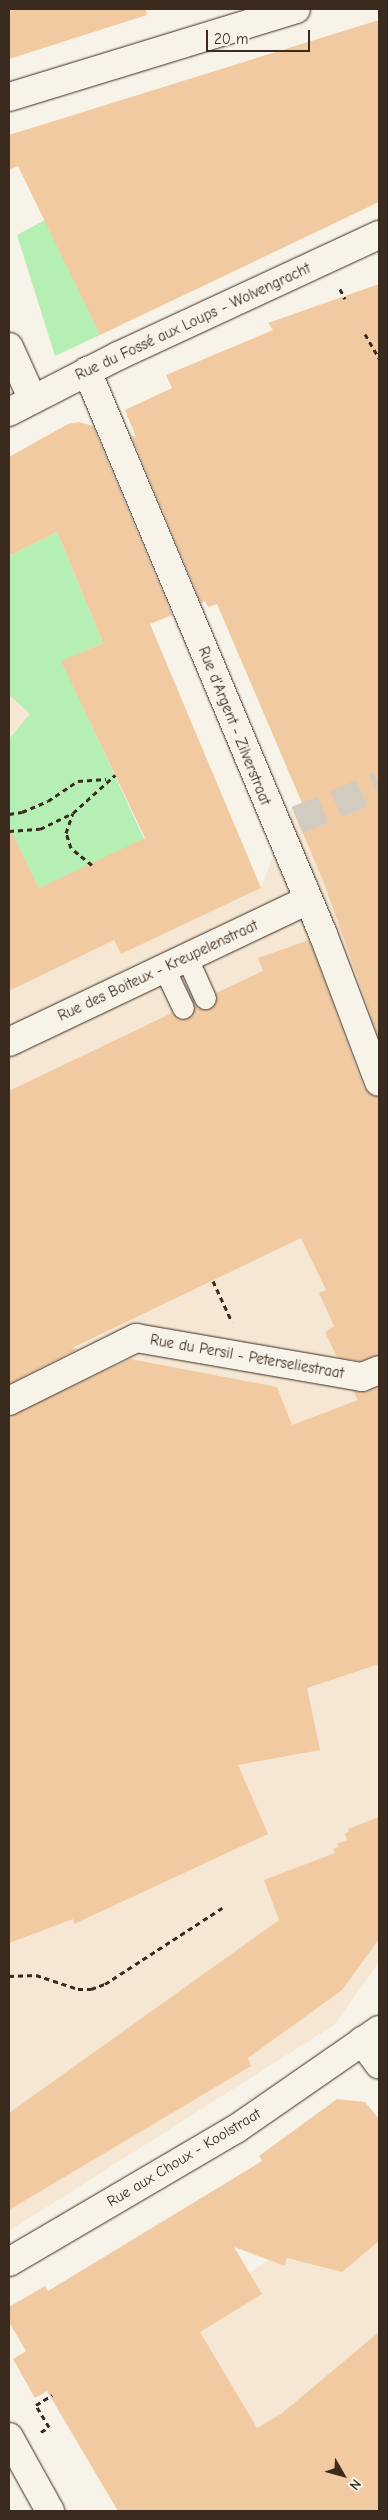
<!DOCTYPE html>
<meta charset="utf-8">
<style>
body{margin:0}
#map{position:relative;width:388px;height:2520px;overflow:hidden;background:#f7f3e8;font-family:"Comic Neue",sans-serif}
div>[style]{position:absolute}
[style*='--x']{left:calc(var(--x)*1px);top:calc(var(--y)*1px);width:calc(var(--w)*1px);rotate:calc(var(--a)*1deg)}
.built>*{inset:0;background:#f5e7d3}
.green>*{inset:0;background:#b5efb4}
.building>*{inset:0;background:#f1caa1}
.street-tunnel>*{height:28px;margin-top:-14px;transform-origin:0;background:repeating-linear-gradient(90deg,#d1cbc0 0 28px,transparent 0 42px)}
.path>*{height:3px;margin-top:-1.5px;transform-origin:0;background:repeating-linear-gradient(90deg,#3b2a1e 0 5px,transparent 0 9px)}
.roads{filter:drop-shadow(0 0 1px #3b2a1e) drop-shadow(0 0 1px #3b2a1e)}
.lane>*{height:21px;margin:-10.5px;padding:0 10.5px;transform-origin:10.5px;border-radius:10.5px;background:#f7f3e8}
.street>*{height:28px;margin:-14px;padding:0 14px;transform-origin:14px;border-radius:14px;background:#f7f3e8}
.secondary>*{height:28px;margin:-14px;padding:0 14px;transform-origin:14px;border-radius:14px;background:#f7f3e8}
span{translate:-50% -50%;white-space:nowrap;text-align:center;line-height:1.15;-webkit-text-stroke:4px #f7f3e8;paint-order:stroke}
.street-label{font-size:15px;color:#3b2a1e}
.frame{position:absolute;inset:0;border:10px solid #3b2a1e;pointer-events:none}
.north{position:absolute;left:318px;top:2450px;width:50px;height:50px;-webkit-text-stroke:4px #f7f3e8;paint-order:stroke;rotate:128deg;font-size:14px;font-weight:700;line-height:20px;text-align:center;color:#3b2a1e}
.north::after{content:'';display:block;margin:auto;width:18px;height:22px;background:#3b2a1e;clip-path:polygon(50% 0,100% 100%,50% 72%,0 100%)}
.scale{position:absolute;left:206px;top:30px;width:104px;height:22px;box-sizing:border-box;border:2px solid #3b2a1e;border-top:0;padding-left:6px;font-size:15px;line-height:18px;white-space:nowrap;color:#3b2a1e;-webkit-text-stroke:4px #f7f3e8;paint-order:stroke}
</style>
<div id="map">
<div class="built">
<i style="clip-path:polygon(9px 695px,31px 714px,9px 739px)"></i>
<i style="clip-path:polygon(379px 771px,379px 1962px,334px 2025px,9px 2231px,9px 991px,33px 979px,9px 929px,9px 846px,16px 842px,46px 901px,86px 882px,122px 953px,261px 888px,292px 807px)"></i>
<i style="clip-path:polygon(379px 2240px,379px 2511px,118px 2511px,57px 2408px,261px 2295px,249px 2273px,269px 2260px,285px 2266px,291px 2243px,371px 2248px)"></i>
</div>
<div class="green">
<i style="clip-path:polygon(45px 220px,100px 335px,55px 356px,17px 235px)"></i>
<i style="clip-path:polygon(57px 532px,103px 643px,62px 661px,144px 839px,46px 902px,16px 842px,9px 846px,9px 739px,30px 714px,9px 695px,9px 556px)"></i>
</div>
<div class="building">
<i style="clip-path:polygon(9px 9px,146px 9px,147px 15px,9px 59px)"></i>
<i style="clip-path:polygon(379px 20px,379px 202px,100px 335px,18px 166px,9px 170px,9px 135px)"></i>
<i style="clip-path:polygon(379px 284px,379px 1039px,324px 883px,292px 807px,302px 803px,217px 604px,208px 607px,205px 601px,201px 603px,131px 435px,136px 437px,125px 410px,172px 388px,166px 375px,273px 330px,268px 323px)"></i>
<i style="clip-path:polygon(79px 422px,93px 426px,172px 615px,150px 624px,261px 888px,121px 954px,114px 940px,9px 991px,9px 827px,39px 888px,145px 838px,61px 661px,103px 643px,57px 532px,9px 556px,9px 457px,68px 424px)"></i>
<i style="clip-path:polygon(309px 940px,364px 1088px,370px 1094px,379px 1097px,379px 1355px,360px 1361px,337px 1357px,325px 1332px,334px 1326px,319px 1293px,326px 1290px,301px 1238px,72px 1348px,78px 1349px,9px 1384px,9px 1091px,172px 1013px,182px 1020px,193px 1015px,195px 1005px,203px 1010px,211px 1009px,217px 1000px,216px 993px,263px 971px,258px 958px)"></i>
<i style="clip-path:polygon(130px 1359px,277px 1387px,292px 1425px,358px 1400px,353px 1391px,367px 1392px,379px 1387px,379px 1664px,307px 1688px,320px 1750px,238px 1765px,268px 1834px,74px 1924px,73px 1919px,9px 1943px,9px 1417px)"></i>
<i style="clip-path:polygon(379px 1817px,379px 1939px,342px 1990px,248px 2058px,251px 2066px,9px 2210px,9px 2113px,279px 1920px,264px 1880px,335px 1853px,333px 1849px,339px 1847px,337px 1844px,347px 1840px,345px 1834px,349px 1831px,348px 1829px)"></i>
<i style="clip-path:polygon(337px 2099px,365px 2102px,379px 2119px,379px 2241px,342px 2272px,287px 2258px,285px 2266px,234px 2247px,262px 2294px,200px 2332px,257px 2428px,281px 2414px,379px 2332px,379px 2511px,118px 2511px,47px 2391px,35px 2398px,13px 2359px,26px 2351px,9px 2322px,9px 2307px,45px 2286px,48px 2291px,262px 2161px,259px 2156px)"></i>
</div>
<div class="street-tunnel">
<i style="--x:297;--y:820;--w:89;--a:-22.5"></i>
</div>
<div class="path">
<i style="--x:340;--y:289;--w:11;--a:63"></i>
<i style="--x:365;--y:334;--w:28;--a:60"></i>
<i style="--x:9;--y:814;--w:13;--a:-9"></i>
<i style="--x:22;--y:812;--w:28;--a:-23"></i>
<i style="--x:48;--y:801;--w:36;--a:-34"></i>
<i style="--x:78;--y:781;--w:28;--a:-4"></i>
<i style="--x:9;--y:831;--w:31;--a:-4"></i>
<i style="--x:40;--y:829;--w:34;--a:-26"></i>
<i style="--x:92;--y:865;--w:27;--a:-141"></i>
<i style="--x:71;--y:848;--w:16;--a:-108"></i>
<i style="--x:66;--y:833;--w:21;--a:-71"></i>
<i style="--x:73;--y:813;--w:57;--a:-42.1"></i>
<i style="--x:213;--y:1281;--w:45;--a:65.1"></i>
<i style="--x:9;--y:1976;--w:27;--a:-2"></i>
<i style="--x:36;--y:1975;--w:44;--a:18.4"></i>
<i style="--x:78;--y:1989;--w:13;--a:0"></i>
<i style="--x:91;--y:1989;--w:15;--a:-20"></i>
<i style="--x:105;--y:1984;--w:140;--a:-33"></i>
<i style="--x:41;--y:2432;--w:9;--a:-32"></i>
<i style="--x:49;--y:2427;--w:26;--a:-121"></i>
<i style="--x:36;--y:2405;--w:19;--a:-32"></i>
</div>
<div class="roads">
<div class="lane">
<i style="--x:187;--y:958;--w:44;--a:65.8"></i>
<i style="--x:164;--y:968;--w:44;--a:64.6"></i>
</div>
<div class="street">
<i style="--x:9;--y:97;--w:300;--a:-17"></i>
<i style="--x:9;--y:347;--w:56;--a:65.7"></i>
<i style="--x:87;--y:371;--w:610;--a:67.26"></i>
<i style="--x:323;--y:934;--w:158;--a:69.3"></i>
<i style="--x:9;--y:1042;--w:331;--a:-25.4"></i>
<i style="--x:9;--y:1401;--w:142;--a:-26.4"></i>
<i style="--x:136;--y:1338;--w:229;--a:9.8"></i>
<i style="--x:362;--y:1377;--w:18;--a:-22"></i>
<i style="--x:362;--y:2041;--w:29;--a:54"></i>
<i style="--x:9;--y:2262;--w:263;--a:-30.4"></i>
<i style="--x:236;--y:2129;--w:174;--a:-34.7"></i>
<i style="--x:9;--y:2437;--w:85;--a:61"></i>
</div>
<div class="secondary">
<i style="--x:9;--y:412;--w:123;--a:-27.2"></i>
<i style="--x:118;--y:356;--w:288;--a:-24.9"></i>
</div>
</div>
<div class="street-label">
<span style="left:193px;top:322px;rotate:-25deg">Rue du Fossé aux Loups - Wolvengracht</span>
<span style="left:234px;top:726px;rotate:68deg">Rue d'Argent - Zilverstraat</span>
<span style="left:158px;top:971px;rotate:-25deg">Rue des Boiteux - Kreupelenstraat</span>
<span style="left:247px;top:1357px;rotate:10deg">Rue du Persil - Peterseliestraat</span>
<span style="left:184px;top:2158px;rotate:-31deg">Rue aux Choux - Koolstraat</span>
</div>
<div class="frame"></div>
<div class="north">N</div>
<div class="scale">20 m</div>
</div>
